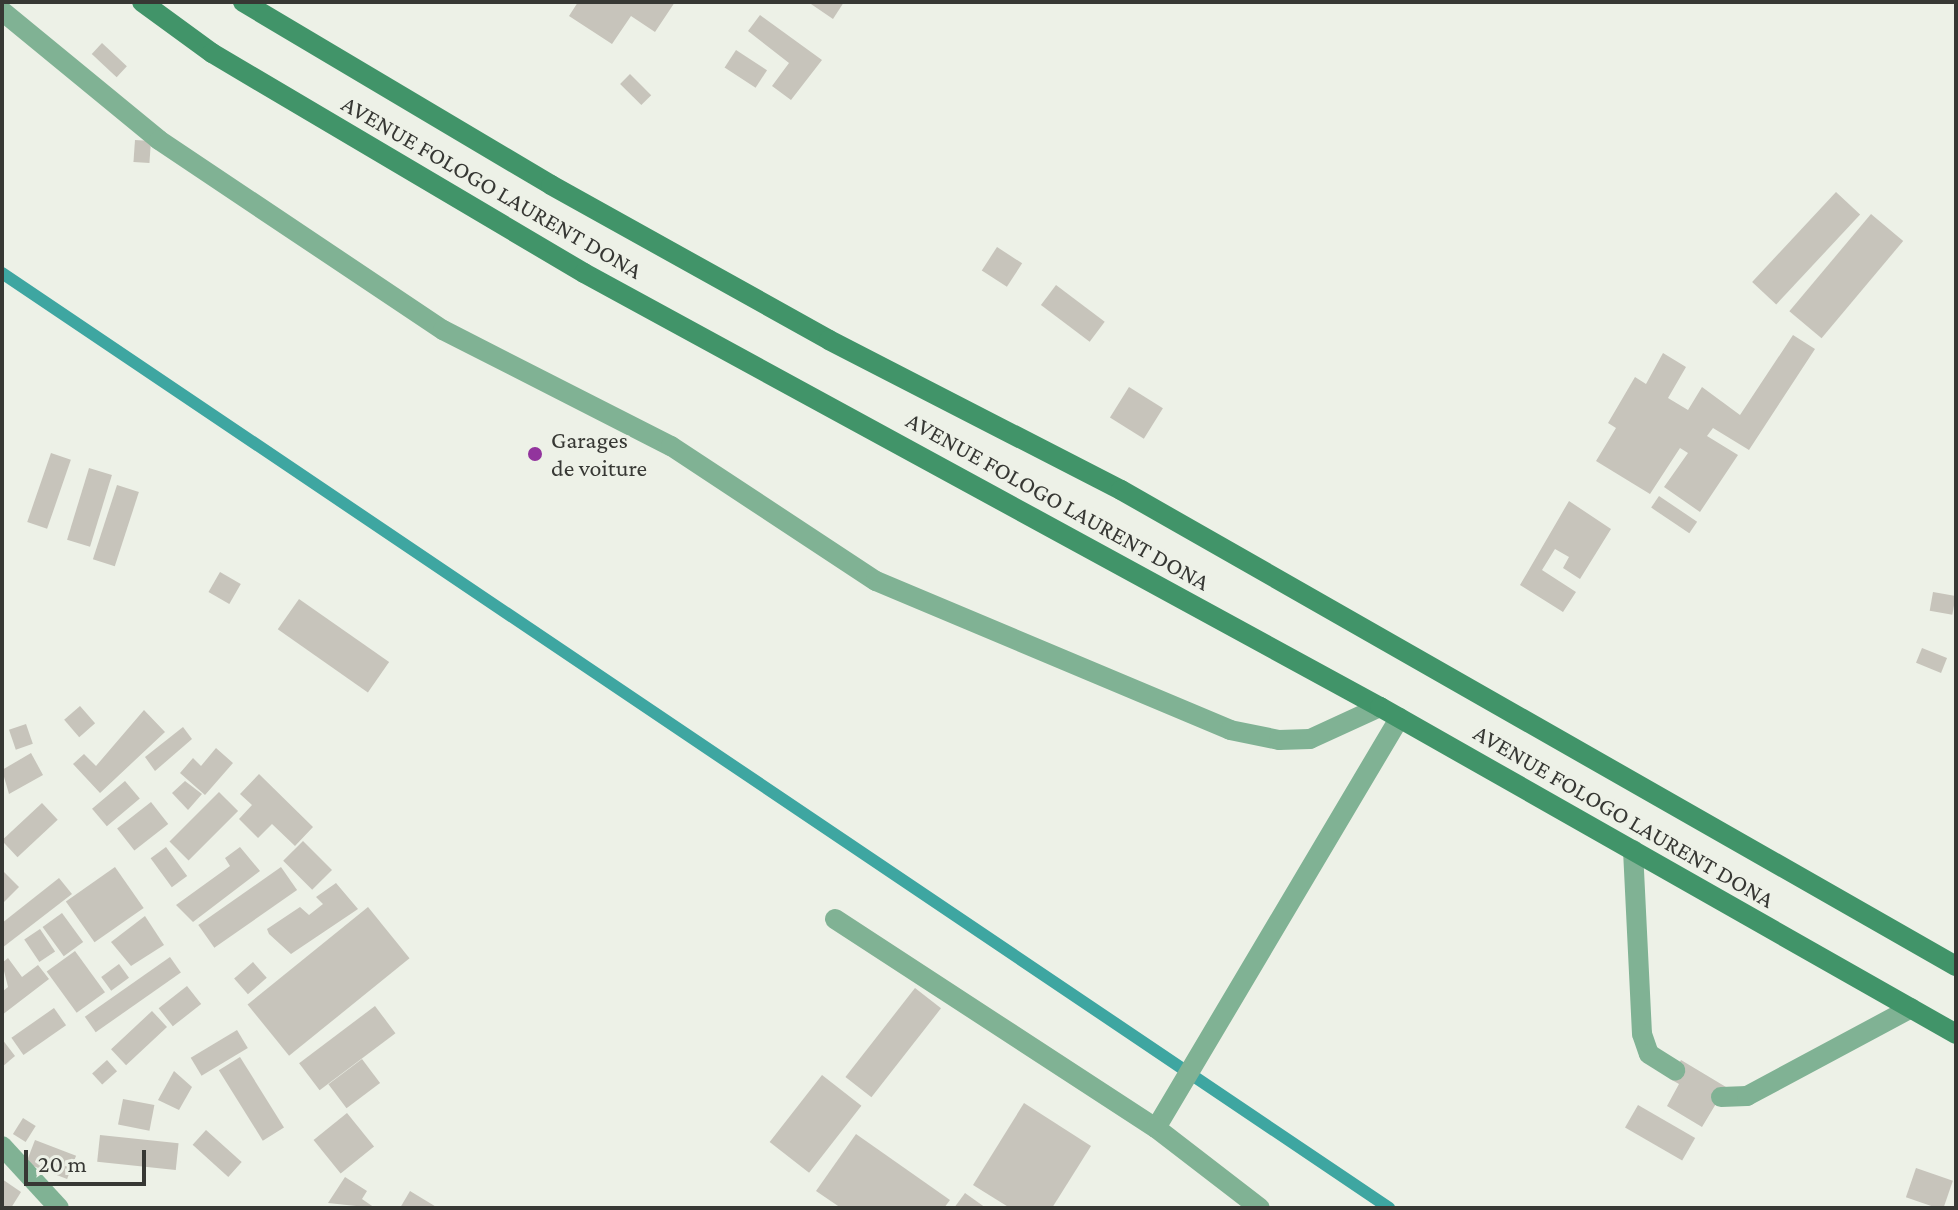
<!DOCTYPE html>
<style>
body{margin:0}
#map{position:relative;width:1958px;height:1210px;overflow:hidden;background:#edf1e7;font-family:"Crimson Pro",serif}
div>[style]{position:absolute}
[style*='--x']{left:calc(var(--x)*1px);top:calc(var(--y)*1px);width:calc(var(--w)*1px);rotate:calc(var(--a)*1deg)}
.stream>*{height:12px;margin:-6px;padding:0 6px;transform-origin:6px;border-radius:6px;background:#3ea6a1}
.building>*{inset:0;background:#c7c4bb;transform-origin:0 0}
.lane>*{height:20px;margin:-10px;padding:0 10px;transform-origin:10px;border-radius:10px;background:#80b294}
.street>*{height:20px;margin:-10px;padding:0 10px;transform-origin:10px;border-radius:10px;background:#80b294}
.secondary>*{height:20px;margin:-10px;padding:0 10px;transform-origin:10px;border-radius:10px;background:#419469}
.dots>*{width:22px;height:22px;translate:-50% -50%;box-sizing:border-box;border:4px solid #edf1e7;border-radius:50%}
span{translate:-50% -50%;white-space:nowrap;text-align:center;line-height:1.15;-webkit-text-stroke:7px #edf1e7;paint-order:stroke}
.street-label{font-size:24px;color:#373834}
.poi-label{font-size:24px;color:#373834}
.left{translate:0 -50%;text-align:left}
.frame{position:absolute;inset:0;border:4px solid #373834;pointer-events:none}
.scale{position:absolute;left:24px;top:1150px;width:122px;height:36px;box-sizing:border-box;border:4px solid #373834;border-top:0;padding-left:10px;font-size:24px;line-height:28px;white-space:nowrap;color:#373834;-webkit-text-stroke:6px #edf1e7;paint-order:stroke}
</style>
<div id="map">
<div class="stream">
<i style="--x:2;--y:273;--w:1673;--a:33.98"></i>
</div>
<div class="building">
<i style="clip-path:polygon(578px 2px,675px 2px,655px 32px,631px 16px,612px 44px,569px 16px)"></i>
<i style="clip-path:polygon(808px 2px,844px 2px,833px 19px)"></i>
<i style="clip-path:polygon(760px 15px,822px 60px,791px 100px,772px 86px,789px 63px,748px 31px)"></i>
<i style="left:102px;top:43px;width:34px;height:15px;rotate:43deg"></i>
<i style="left:736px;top:50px;width:37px;height:21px;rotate:33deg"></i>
<i style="left:630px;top:74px;width:30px;height:14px;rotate:45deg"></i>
<i style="left:135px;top:140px;width:16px;height:22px;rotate:4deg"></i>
<i style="left:1836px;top:192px;width:33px;height:123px;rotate:43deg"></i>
<i style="left:1871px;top:214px;width:42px;height:127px;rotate:40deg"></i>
<i style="left:997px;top:247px;width:30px;height:28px;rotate:33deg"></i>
<i style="left:1056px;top:285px;width:61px;height:25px;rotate:37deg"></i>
<i style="clip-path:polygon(1793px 335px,1815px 349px,1749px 450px,1713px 428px,1707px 436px,1738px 455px,1700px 512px,1664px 487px,1688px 453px,1680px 448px,1650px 494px,1596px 461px,1616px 428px,1608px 423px,1635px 377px,1646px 384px,1663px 353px,1686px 367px,1668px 398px,1688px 410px,1702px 387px,1740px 415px)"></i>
<i style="left:1129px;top:387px;width:40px;height:36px;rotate:32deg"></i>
<i style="left:51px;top:453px;width:21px;height:73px;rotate:19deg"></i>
<i style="left:89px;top:468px;width:24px;height:75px;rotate:17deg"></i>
<i style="left:117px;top:485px;width:23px;height:78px;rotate:18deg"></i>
<i style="left:1659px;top:496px;width:46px;height:14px;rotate:34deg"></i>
<i style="clip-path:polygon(1569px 501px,1611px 529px,1580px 579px,1563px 568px,1569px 557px,1555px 549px,1542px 570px,1576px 592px,1563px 612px,1520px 585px)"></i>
<i style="left:220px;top:572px;width:24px;height:23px;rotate:30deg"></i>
<i style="left:1933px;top:592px;width:23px;height:19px;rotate:10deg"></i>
<i style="left:299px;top:599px;width:110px;height:37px;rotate:35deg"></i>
<i style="left:1922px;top:648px;width:27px;height:16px;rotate:22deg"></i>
<i style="left:80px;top:706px;width:23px;height:21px;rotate:49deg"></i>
<i style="clip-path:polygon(144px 710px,165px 732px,100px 793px,73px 764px,84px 754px,96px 766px)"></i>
<i style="left:26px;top:724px;width:21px;height:18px;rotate:71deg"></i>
<i style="clip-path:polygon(183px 727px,192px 739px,155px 771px,145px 757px)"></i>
<i style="clip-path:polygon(216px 748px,233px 763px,205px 795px,180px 773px,193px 758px,201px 766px)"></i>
<i style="clip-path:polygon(31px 753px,43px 775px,9px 794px,2px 770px)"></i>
<i style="clip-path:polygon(259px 774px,313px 827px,295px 846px,272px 824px,258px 838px,239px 819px,252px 805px,240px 794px)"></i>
<i style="left:125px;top:781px;width:23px;height:43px;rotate:50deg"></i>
<i style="clip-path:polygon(185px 781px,202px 794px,188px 810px,172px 793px)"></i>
<i style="left:219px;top:792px;width:27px;height:70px;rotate:45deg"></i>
<i style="left:151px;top:802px;width:28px;height:43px;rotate:52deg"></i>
<i style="left:42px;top:803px;width:23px;height:55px;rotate:47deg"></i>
<i style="left:303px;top:841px;width:41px;height:28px;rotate:45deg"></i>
<i style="left:166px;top:847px;width:36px;height:19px;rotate:54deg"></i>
<i style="clip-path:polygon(240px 847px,260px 871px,193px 922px,176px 905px,230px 866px,225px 858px)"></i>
<i style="left:115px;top:867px;width:50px;height:60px;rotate:55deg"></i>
<i style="left:281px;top:867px;width:28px;height:101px;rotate:55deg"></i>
<i style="clip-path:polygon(2px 870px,19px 887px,2px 904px)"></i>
<i style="clip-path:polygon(59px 878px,72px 894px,2px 948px,2px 923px)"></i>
<i style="clip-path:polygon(336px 883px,358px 909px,291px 954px,269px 934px,267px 929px,300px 907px,309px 915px,323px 904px,316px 897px)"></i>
<i style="left:368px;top:907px;width:66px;height:155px;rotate:51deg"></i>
<i style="left:62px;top:913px;width:36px;height:24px;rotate:54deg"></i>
<i style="clip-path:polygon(145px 916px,164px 945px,131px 966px,111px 942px)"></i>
<i style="left:40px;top:929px;width:27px;height:19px;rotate:56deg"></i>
<i style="left:75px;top:951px;width:51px;height:35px;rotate:54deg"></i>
<i style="left:170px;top:957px;width:19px;height:104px;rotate:55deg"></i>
<i style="clip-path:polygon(8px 958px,22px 977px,38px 965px,49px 979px,2px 1015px,2px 992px,8px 987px,2px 963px)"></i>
<i style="left:253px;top:962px;width:21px;height:25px;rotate:49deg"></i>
<i style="left:119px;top:964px;width:17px;height:22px;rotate:54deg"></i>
<i style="left:187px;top:986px;width:23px;height:36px;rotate:52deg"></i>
<i style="left:915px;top:988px;width:33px;height:113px;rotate:38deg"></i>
<i style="left:375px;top:1006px;width:34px;height:95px;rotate:53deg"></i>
<i style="left:54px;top:1008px;width:21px;height:52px;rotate:55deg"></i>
<i style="left:152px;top:1011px;width:22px;height:56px;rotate:47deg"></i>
<i style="left:237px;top:1030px;width:21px;height:54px;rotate:59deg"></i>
<i style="clip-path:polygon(2px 1039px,15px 1056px,2px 1067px)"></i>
<i style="left:240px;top:1057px;width:83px;height:25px;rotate:58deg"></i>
<i style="left:362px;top:1059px;width:30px;height:42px;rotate:53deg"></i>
<i style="left:107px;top:1060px;width:15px;height:20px;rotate:48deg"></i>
<i style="clip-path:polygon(1681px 1060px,1726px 1087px,1702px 1127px,1667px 1106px,1679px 1084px,1670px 1079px)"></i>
<i style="clip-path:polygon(174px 1071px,192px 1087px,179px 1110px,158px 1100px)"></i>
<i style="left:822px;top:1075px;width:50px;height:85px;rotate:38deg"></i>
<i style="left:123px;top:1099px;width:32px;height:26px;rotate:11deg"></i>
<i style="clip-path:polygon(1024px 1103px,1091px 1146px,1052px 1208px,1010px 1208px,973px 1185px)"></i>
<i style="left:1638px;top:1105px;width:66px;height:26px;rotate:30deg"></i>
<i style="left:347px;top:1113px;width:43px;height:43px;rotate:51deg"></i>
<i style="left:23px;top:1118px;width:15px;height:19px;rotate:32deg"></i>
<i style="left:206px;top:1130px;width:48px;height:20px;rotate:42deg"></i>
<i style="clip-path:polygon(856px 1134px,950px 1200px,944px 1208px,841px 1208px,816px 1191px)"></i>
<i style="left:100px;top:1135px;width:79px;height:27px;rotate:6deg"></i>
<i style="left:35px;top:1140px;width:44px;height:25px;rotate:21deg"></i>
<i style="left:1916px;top:1168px;width:39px;height:31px;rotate:19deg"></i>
<i style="clip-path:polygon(345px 1177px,367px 1191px,362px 1199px,375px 1208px,328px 1203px)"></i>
<i style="clip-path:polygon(2px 1179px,21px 1192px,11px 1208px,2px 1208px)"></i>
<i style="clip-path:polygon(410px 1191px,438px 1208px,400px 1208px)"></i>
<i style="clip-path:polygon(965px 1193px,986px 1208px,954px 1208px)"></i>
</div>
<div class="lane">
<i style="--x:2;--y:11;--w:203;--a:39.4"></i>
<i style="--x:159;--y:140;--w:342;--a:33.8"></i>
<i style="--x:443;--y:330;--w:256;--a:27"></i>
<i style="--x:671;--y:446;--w:245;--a:33.4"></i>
<i style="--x:876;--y:581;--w:384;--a:22.8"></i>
<i style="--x:1230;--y:730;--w:50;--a:11.5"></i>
<i style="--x:1279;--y:740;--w:31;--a:-2"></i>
<i style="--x:1310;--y:739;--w:77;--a:-24.6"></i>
<i style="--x:1633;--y:850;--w:184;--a:87.2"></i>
<i style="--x:1642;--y:1034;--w:21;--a:71"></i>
<i style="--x:1649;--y:1054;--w:31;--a:32"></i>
<i style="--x:1721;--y:1097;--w:26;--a:-2"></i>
<i style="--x:1747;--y:1096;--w:186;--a:-28.2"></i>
<i style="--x:1156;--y:1128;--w:477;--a:-59.3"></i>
</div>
<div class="street">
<i style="--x:835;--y:919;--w:383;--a:33.1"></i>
<i style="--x:1156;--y:1128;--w:131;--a:37.6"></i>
<i style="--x:2;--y:1146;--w:84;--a:47.4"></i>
</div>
<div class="secondary">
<i style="--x:142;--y:2;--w:87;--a:36.1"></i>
<i style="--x:212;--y:53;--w:432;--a:30.6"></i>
<i style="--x:584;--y:273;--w:907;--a:28.6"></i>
<i style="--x:1380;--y:707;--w:662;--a:29.58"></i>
<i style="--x:243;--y:2;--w:358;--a:30.7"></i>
<i style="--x:551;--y:185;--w:318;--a:29.1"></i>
<i style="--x:829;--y:340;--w:328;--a:27.2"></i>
<i style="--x:1121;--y:490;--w:961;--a:29.69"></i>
</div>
<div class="dots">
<i style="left:535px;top:454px;background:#92349d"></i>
</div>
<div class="street-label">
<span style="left:492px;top:187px;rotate:30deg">AVENUE FOLOGO LAURENT DONA</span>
<span style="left:1058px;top:501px;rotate:29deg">AVENUE FOLOGO LAURENT DONA</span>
<span style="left:1624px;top:816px;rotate:30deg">AVENUE FOLOGO LAURENT DONA</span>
</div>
<div class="poi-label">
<span class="left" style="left:551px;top:454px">Garages<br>de voiture</span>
</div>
<div class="frame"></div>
<div class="scale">20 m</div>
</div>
